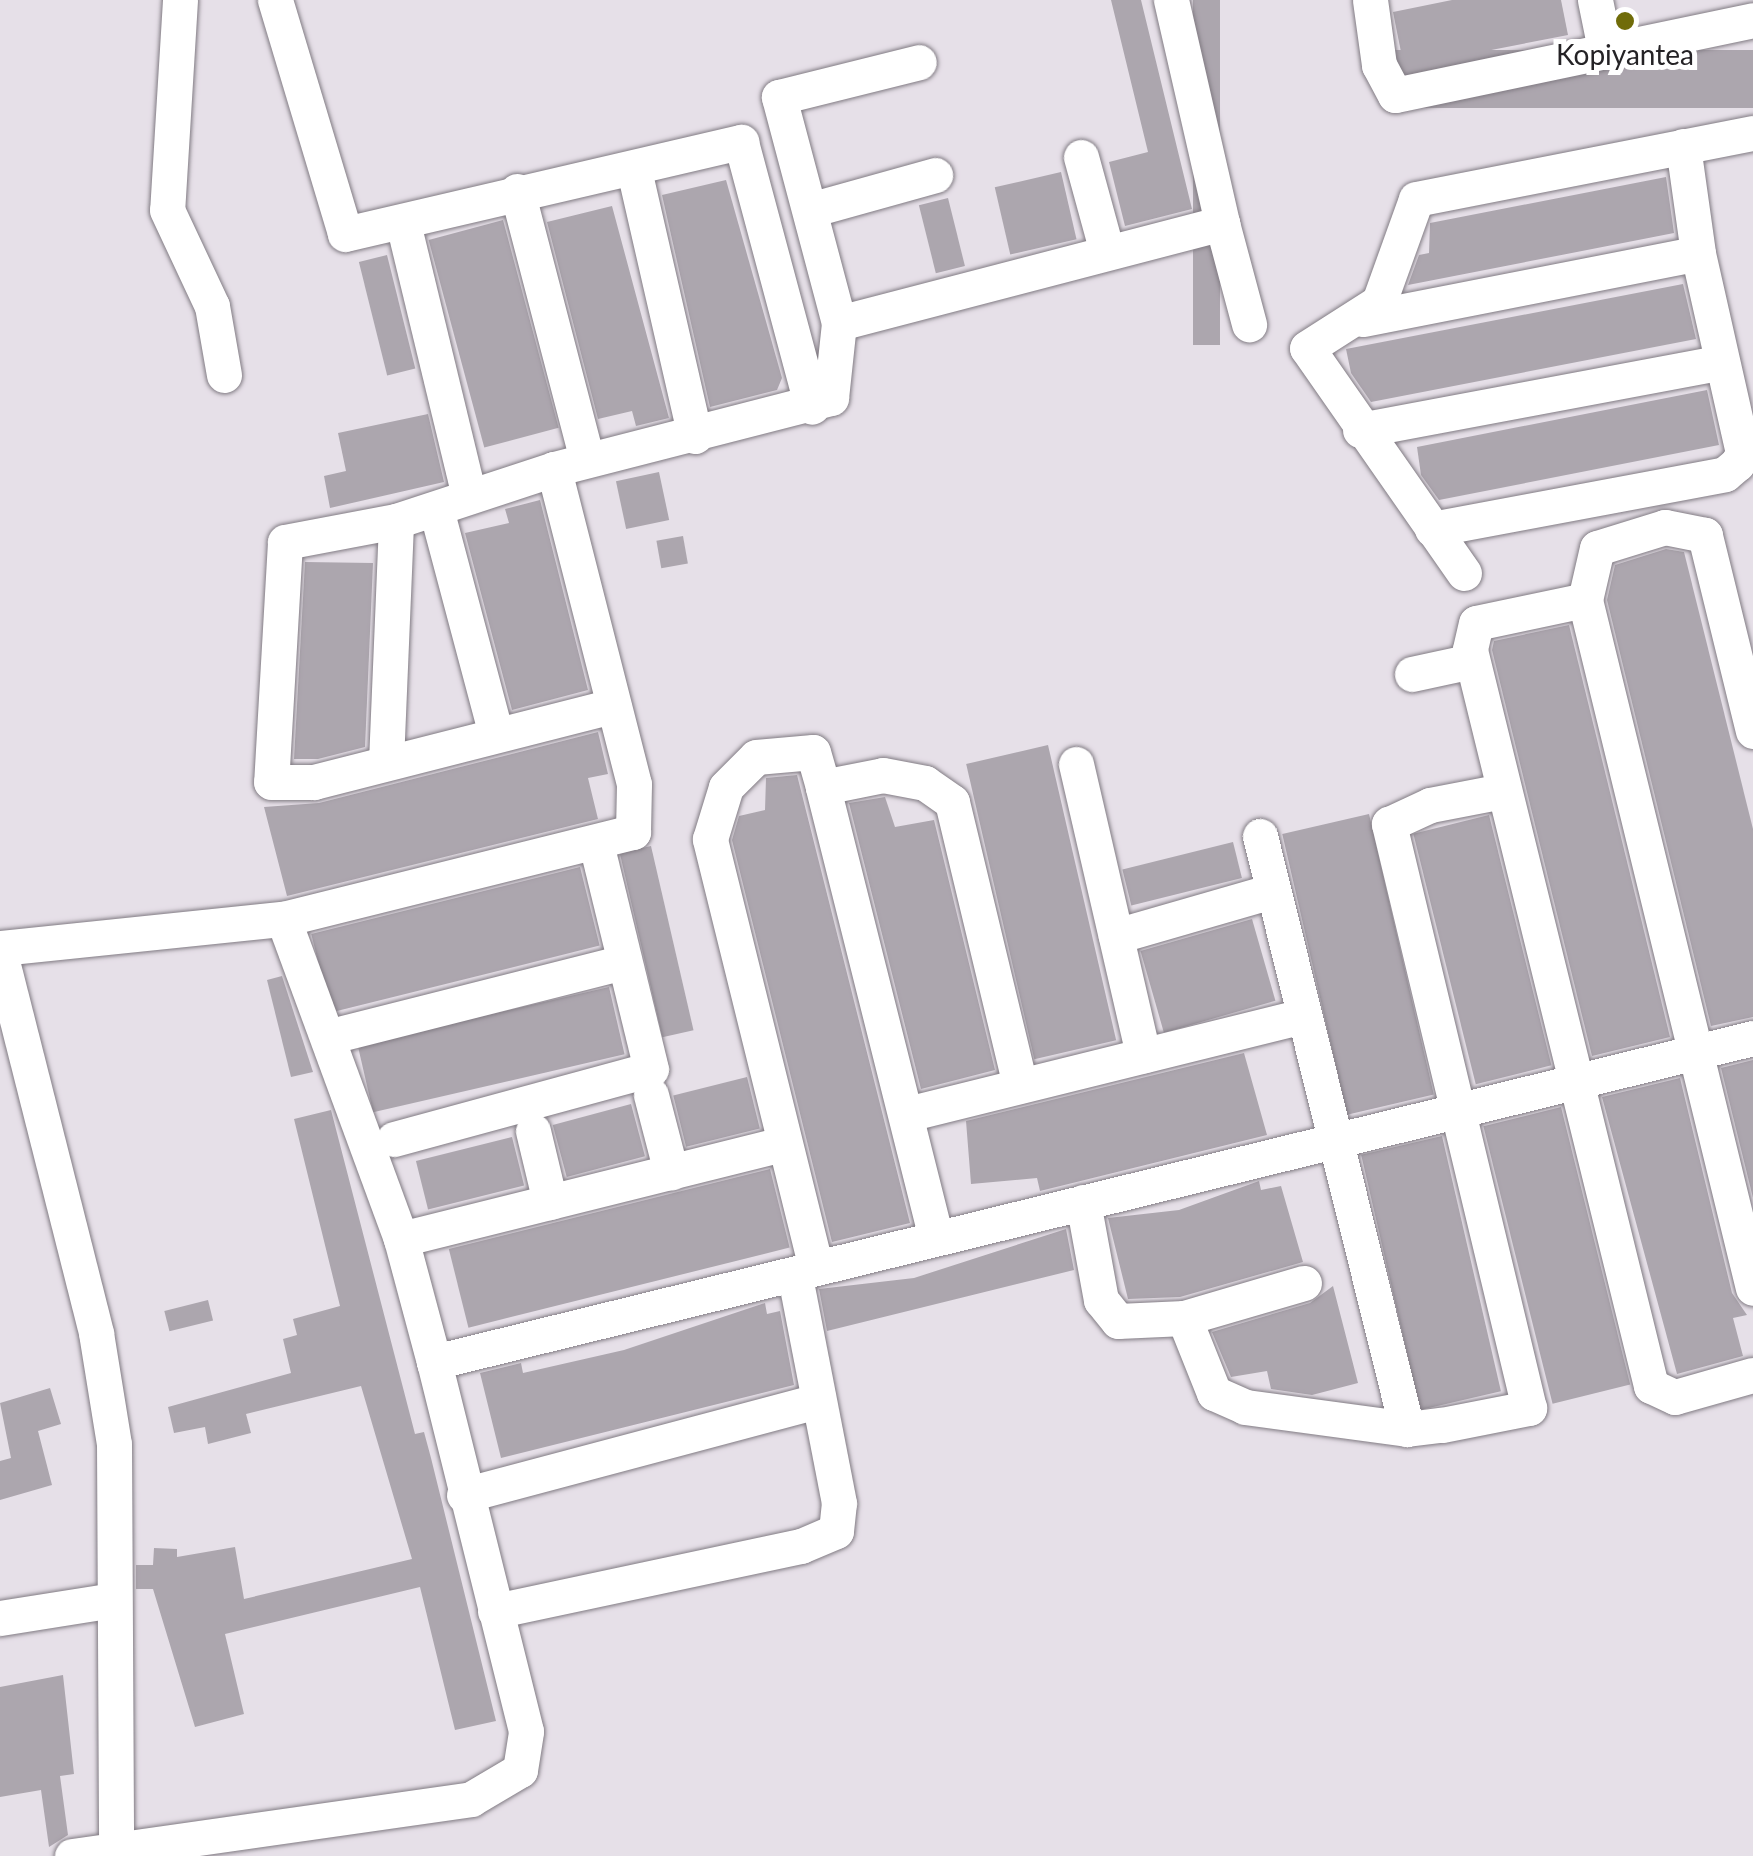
<!DOCTYPE html>
<style>
body{margin:0}
#map{position:relative;width:1753px;height:1856px;overflow:hidden;background:#e6e0e8;font-family:Lato,sans-serif}
div>[style]{position:absolute}
[style*='--x']{left:calc(var(--x)*1px);top:calc(var(--y)*1px);width:calc(var(--w)*1px);rotate:calc(var(--a)*1deg)}
.building>*{inset:0;background:#aca6ae;transform-origin:0 0}
.roads{filter:drop-shadow(0 0 2px #817b83) drop-shadow(0 0 2px #817b83)}
.minor>*{height:35px;margin:-17.5px;padding:0 17.5px;transform-origin:17.5px;border-radius:17.5px;background:#fff}
.dots>*{width:28px;height:28px;translate:-50% -50%;box-sizing:border-box;border:5px solid #fff;border-radius:50%}
span{translate:-50% -50%;white-space:nowrap;text-align:center;line-height:1.15;-webkit-text-stroke:10px #fff;paint-order:stroke}
.poi-label{font-size:28px;color:#242225}
</style>
<div id="map">
<div class="building">
<i style="clip-path:polygon(1111px 0,1141px 0,1192px 209px,1125px 226px,1109px 162px,1148px 152px)"></i>
<i style="left:1193px;top:0;width:27px;height:345px"></i>
<i style="clip-path:polygon(1452px 0,1561px 0,1568px 35px,1404px 67px,1393px 12px)"></i>
<i style="left:1753px;top:50px;width:58px;height:364px;rotate:90deg"></i>
<i style="left:1061px;top:172px;width:69px;height:68px;rotate:77deg"></i>
<i style="clip-path:polygon(1666px 177px,1674px 233px,1408px 285px,1419px 255px,1429px 253px,1430px 223px)"></i>
<i style="clip-path:polygon(726px 180px,782px 378px,777px 390px,710px 407px,662px 195px)"></i>
<i style="left:948px;top:198px;width:70px;height:30px;rotate:76deg"></i>
<i style="clip-path:polygon(612px 206px,669px 418px,636px 426px,632px 411px,598px 419px,547px 222px)"></i>
<i style="left:503px;top:220px;width:215px;height:77px;rotate:75deg"></i>
<i style="left:387px;top:255px;width:117px;height:29px;rotate:76deg"></i>
<i style="clip-path:polygon(1683px 284px,1696px 339px,1371px 402px,1351px 373px,1346px 349px)"></i>
<i style="clip-path:polygon(1707px 390px,1719px 445px,1439px 500px,1421px 475px,1417px 447px)"></i>
<i style="clip-path:polygon(428px 414px,444px 482px,330px 508px,324px 476px,346px 471px,338px 433px)"></i>
<i style="left:659px;top:472px;width:49px;height:44px;rotate:78deg"></i>
<i style="clip-path:polygon(540px 500px,588px 690px,512px 710px,465px 533px,509px 523px,505px 509px)"></i>
<i style="left:683px;top:536px;width:28px;height:27px;rotate:80deg"></i>
<i style="clip-path:polygon(1666px 549px,1684px 552px,1753px 829px,1753px 1017px,1711px 1026px,1607px 600px,1615px 565px)"></i>
<i style="clip-path:polygon(305px 562px,373px 563px,365px 747px,318px 759px,294px 759px)"></i>
<i style="clip-path:polygon(1569px 625px,1670px 1037px,1592px 1056px,1492px 650px,1494px 641px)"></i>
<i style="clip-path:polygon(598px 732px,608px 774px,588px 778px,598px 819px,287px 896px,264px 807px,319px 803px)"></i>
<i style="left:1048px;top:745px;width:303px;height:84px;rotate:77deg"></i>
<i style="clip-path:polygon(797px 775px,910px 1223px,832px 1242px,732px 840px,739px 816px,765px 810px,766px 778px)"></i>
<i style="clip-path:polygon(885px 797px,895px 827px,934px 820px,995px 1070px,921px 1089px,849px 803px)"></i>
<i style="left:1369px;top:814px;width:288px;height:89px;rotate:77deg"></i>
<i style="left:1489px;top:815px;width:258px;height:78px;rotate:76deg"></i>
<i style="left:1233px;top:842px;width:37px;height:114px;rotate:76deg"></i>
<i style="left:651px;top:846px;width:189px;height:32px;rotate:77deg"></i>
<i style="left:580px;top:867px;width:81px;height:277px;rotate:76deg"></i>
<i style="left:1252px;top:919px;width:85px;height:116px;rotate:74deg"></i>
<i style="clip-path:polygon(282px 976px,313px 1072px,291px 1077px,267px 980px)"></i>
<i style="left:609px;top:987px;width:69px;height:258px;rotate:77deg"></i>
<i style="clip-path:polygon(1244px 1053px,1267px 1135px,1040px 1191px,1037px 1178px,971px 1184px,966px 1121px)"></i>
<i style="clip-path:polygon(1753px 1060px,1753px 1198px,1721px 1068px)"></i>
<i style="left:747px;top:1077px;width:53px;height:76px;rotate:76deg"></i>
<i style="clip-path:polygon(1680px 1078px,1732px 1293px,1747px 1315px,1733px 1318px,1743px 1356px,1677px 1374px,1602px 1097px)"></i>
<i style="left:631px;top:1104px;width:54px;height:81px;rotate:75deg"></i>
<i style="left:1561px;top:1107px;width:286px;height:80px;rotate:76deg"></i>
<i style="clip-path:polygon(331px 1110px,415px 1434px,424px 1432px,431px 1458px,496px 1721px,455px 1730px,420px 1587px,225px 1634px,244px 1714px,195px 1727px,153px 1589px,136px 1589px,136px 1565px,153px 1565px,154px 1548px,177px 1549px,177px 1557px,235px 1547px,244px 1599px,412px 1559px,361px 1386px,246px 1414px,251px 1433px,208px 1444px,205px 1427px,174px 1433px,168px 1407px,291px 1373px,283px 1339px,297px 1335px,293px 1319px,340px 1306px,294px 1119px)"></i>
<i style="left:1442px;top:1136px;width:262px;height:83px;rotate:77deg"></i>
<i style="left:512px;top:1137px;width:50px;height:99px;rotate:76deg"></i>
<i style="left:770px;top:1169px;width:81px;height:331px;rotate:76deg"></i>
<i style="clip-path:polygon(1259px 1181px,1261px 1190px,1281px 1186px,1303px 1262px,1180px 1297px,1128px 1299px,1108px 1218px,1179px 1210px)"></i>
<i style="clip-path:polygon(1066px 1229px,1074px 1270px,827px 1331px,819px 1289px,914px 1278px)"></i>
<i style="clip-path:polygon(1333px 1286px,1358px 1383px,1312px 1395px,1271px 1389px,1267px 1371px,1231px 1377px,1212px 1332px,1310px 1303px)"></i>
<i style="left:208px;top:1300px;width:21px;height:45px;rotate:76deg"></i>
<i style="clip-path:polygon(765px 1303px,767px 1314px,780px 1311px,794px 1385px,501px 1458px,480px 1373px,521px 1363px,523px 1373px,624px 1350px)"></i>
<i style="clip-path:polygon(50px 1388px,61px 1424px,38px 1431px,52px 1485px,0 1500px,0 1461px,11px 1458px,0 1403px)"></i>
<i style="clip-path:polygon(63px 1675px,74px 1774px,60px 1776px,68px 1835px,49px 1847px,41px 1790px,0 1797px,0 1687px)"></i>
</div>
<div class="roads">
<div class="minor">
<i style="--x:180;--y:0;--w:210;--a:93.5"></i>
<i style="--x:167;--y:210;--w:106;--a:64.9"></i>
<i style="--x:212;--y:306;--w:70;--a:80.1"></i>
<i style="--x:275;--y:0;--w:244;--a:73.3"></i>
<i style="--x:345;--y:234;--w:407;--a:-13.1"></i>
<i style="--x:741;--y:142;--w:274;--a:75"></i>
<i style="--x:1171;--y:0;--w:229;--a:77.1"></i>
<i style="--x:1370;--y:0;--w:66;--a:82.1"></i>
<i style="--x:1379;--y:65;--w:34;--a:62"></i>
<i style="--x:1395;--y:95;--w:366;--a:-11.8"></i>
<i style="--x:1595;--y:0;--w:50;--a:78.5"></i>
<i style="--x:1081;--y:157;--w:98;--a:74.7"></i>
<i style="--x:634;--y:170;--w:273;--a:77.1"></i>
<i style="--x:517;--y:191;--w:274;--a:75.4"></i>
<i style="--x:810;--y:210;--w:130;--a:-15.6"></i>
<i style="--x:403;--y:223;--w:280;--a:76.4"></i>
<i style="--x:1363;--y:319;--w:341;--a:-11.1"></i>
<i style="--x:1698;--y:253;--w:108;--a:-98"></i>
<i style="--x:839;--y:323;--w:396;--a:-14.6"></i>
<i style="--x:1222;--y:223;--w:105;--a:75"></i>
<i style="--x:1360;--y:430;--w:368;--a:-10.6"></i>
<i style="--x:554;--y:469;--w:166;--a:161.8"></i>
<i style="--x:396;--y:521;--w:113;--a:169.3"></i>
<i style="--x:285;--y:542;--w:240;--a:93.3"></i>
<i style="--x:271;--y:782;--w:43;--a:0"></i>
<i style="--x:314;--y:782;--w:309;--a:-14.3"></i>
<i style="--x:436;--y:509;--w:233;--a:75.1"></i>
<i style="--x:1432;--y:529;--w:298;--a:-10.6"></i>
<i style="--x:1725;--y:474;--w:16;--a:-40"></i>
<i style="--x:1737;--y:464;--w:13;--a:-61"></i>
<i style="--x:1743;--y:453;--w:205;--a:-102.7"></i>
<i style="--x:1464;--y:573;--w:274;--a:-124.9"></i>
<i style="--x:1307;--y:348;--w:85;--a:-32.6"></i>
<i style="--x:1379;--y:302;--w:109;--a:-70.2"></i>
<i style="--x:1416;--y:199;--w:343;--a:-11.1"></i>
<i style="--x:1585;--y:600;--w:111;--a:168.1"></i>
<i style="--x:1476;--y:623;--w:28;--a:103"></i>
<i style="--x:1470;--y:650;--w:758;--a:76.18"></i>
<i style="--x:1651;--y:1386;--w:26;--a:25"></i>
<i style="--x:1675;--y:1397;--w:81;--a:-15.8"></i>
<i style="--x:1412;--y:674;--w:61;--a:-12.2"></i>
<i style="--x:1753;--y:731;--w:202;--a:-103.8"></i>
<i style="--x:1705;--y:535;--w:41;--a:-168.7"></i>
<i style="--x:1665;--y:527;--w:71;--a:162.8"></i>
<i style="--x:1597;--y:548;--w:53;--a:103"></i>
<i style="--x:1585;--y:600;--w:708;--a:76.28"></i>
<i style="--x:386;--y:762;--w:241;--a:-87.6"></i>
<i style="--x:1076;--y:764;--w:299;--a:77"></i>
<i style="--x:1260;--y:836;--w:611;--a:76.08"></i>
<i style="--x:1407;--y:1429;--w:35;--a:-7"></i>
<i style="--x:1442;--y:1425;--w:89;--a:-11.1"></i>
<i style="--x:1529;--y:1408;--w:601;--a:-103.48"></i>
<i style="--x:1389;--y:824;--w:45;--a:-24.9"></i>
<i style="--x:1430;--y:805;--w:74;--a:-10.9"></i>
<i style="--x:288;--y:932;--w:327;--a:69.8"></i>
<i style="--x:401;--y:1239;--w:127;--a:75"></i>
<i style="--x:1116;--y:936;--w:162;--a:-16.1"></i>
<i style="--x:0;--y:948;--w:284;--a:-5.9"></i>
<i style="--x:283;--y:919;--w:361;--a:-14"></i>
<i style="--x:633;--y:832;--w:48;--a:-88.8"></i>
<i style="--x:634;--y:784;--w:325;--a:-104.3"></i>
<i style="--x:554;--y:469;--w:286;--a:-14.4"></i>
<i style="--x:831;--y:398;--w:75;--a:-83.9"></i>
<i style="--x:839;--y:323;--w:234;--a:-104.9"></i>
<i style="--x:779;--y:97;--w:144;--a:-14"></i>
<i style="--x:0;--y:953;--w:392;--a:75.8"></i>
<i style="--x:96;--y:1333;--w:112;--a:80.8"></i>
<i style="--x:114;--y:1444;--w:412;--a:89.7"></i>
<i style="--x:343;--y:1033;--w:289;--a:-14.2"></i>
<i style="--x:651;--y:1095;--w:80;--a:75.4"></i>
<i style="--x:907;--y:1114;--w:408;--a:-13.9"></i>
<i style="--x:533;--y:1131;--w:73;--a:76.5"></i>
<i style="--x:394;--y:1139;--w:266;--a:-15.2"></i>
<i style="--x:651;--y:1069;--w:232;--a:-103.7"></i>
<i style="--x:1083;--y:1202;--w:100;--a:79.6"></i>
<i style="--x:1101;--y:1300;--w:27;--a:51"></i>
<i style="--x:1118;--y:1321;--w:66;--a:-2.6"></i>
<i style="--x:1184;--y:1318;--w:81;--a:68.2"></i>
<i style="--x:1214;--y:1393;--w:34;--a:24"></i>
<i style="--x:1245;--y:1407;--w:163;--a:7.7"></i>
<i style="--x:936;--y:1238;--w:465;--a:-104.1"></i>
<i style="--x:823;--y:787;--w:61;--a:-11.3"></i>
<i style="--x:883;--y:775;--w:43;--a:10.8"></i>
<i style="--x:925;--y:783;--w:33;--a:35"></i>
<i style="--x:952;--y:802;--w:291;--a:76.5"></i>
<i style="--x:401;--y:1239;--w:394;--a:-14"></i>
<i style="--x:816;--y:1268;--w:442;--a:-103.9"></i>
<i style="--x:710;--y:839;--w:54;--a:-72.9"></i>
<i style="--x:726;--y:787;--w:42;--a:-45"></i>
<i style="--x:756;--y:757;--w:57;--a:-5"></i>
<i style="--x:813;--y:752;--w:36;--a:74"></i>
<i style="--x:1184;--y:1318;--w:125;--a:-16.3"></i>
<i style="--x:464;--y:1495;--w:366;--a:-14.9"></i>
<i style="--x:495;--y:1611;--w:313;--a:-12"></i>
<i style="--x:801;--y:1546;--w:38;--a:-23"></i>
<i style="--x:836;--y:1531;--w:28;--a:-84"></i>
<i style="--x:839;--y:1503;--w:230;--a:-101"></i>
<i style="--x:0;--y:1618;--w:115;--a:-9"></i>
<i style="--x:72;--y:1856;--w:403;--a:-8.1"></i>
<i style="--x:471;--y:1799;--w:57;--a:-30.6"></i>
<i style="--x:520;--y:1770;--w:39;--a:-81"></i>
<i style="--x:526;--y:1731;--w:380;--a:-104"></i>
<i style="--x:434;--y:1362;--w:1358;--a:-13.8"></i>
</div>
</div>
<div class="dots">
<i style="left:1625px;top:21px;background:#706c09"></i>
</div>
<div class="poi-label">
<span style="left:1625px;top:54px">Kopiyantea</span>
</div>
</div>
